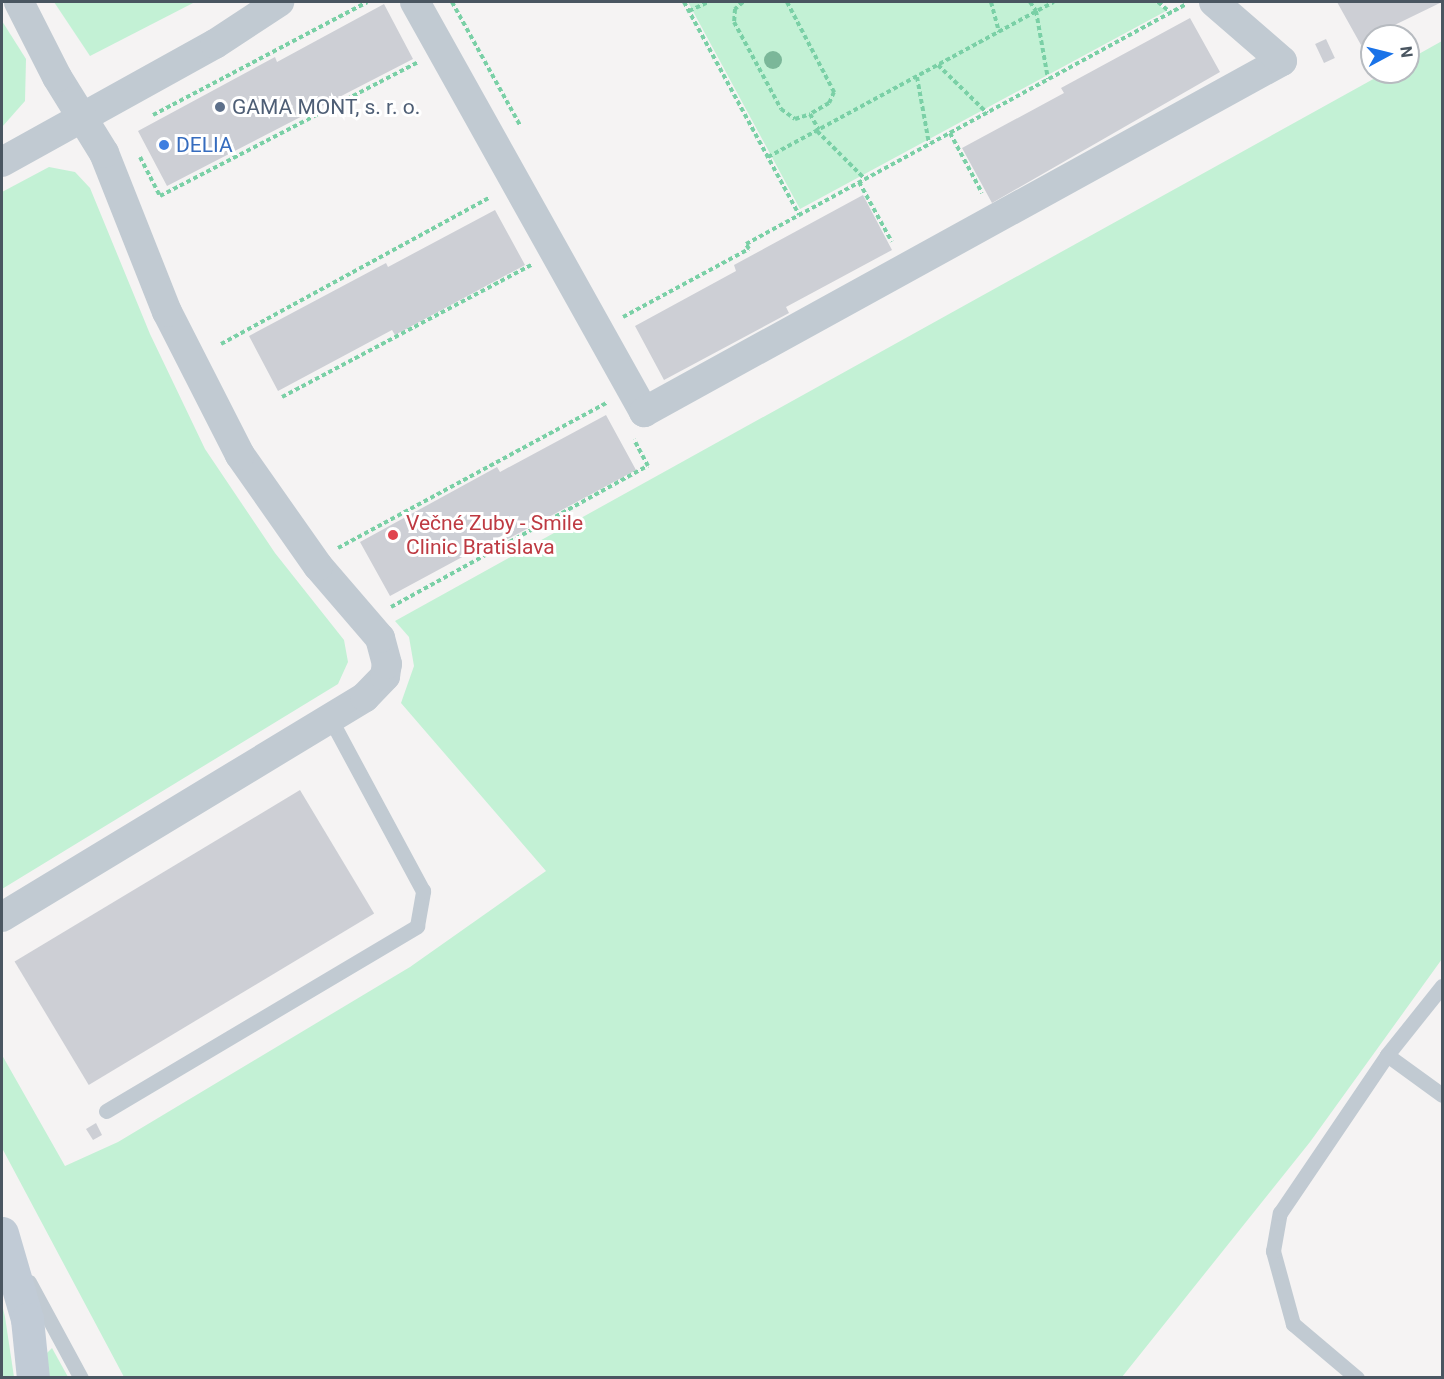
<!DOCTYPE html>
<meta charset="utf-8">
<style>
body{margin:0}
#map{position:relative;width:1444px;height:1379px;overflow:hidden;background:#f5f3f3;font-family:Roboto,sans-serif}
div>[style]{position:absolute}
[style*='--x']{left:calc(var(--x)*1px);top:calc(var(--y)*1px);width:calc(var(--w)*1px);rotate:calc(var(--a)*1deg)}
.green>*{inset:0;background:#c3f1d5}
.building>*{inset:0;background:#cdcfd5;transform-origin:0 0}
.path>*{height:4px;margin-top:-2px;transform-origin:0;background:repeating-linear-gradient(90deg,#7ad0a6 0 4.5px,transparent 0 7.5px)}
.lane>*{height:15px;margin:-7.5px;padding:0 7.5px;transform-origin:7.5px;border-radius:7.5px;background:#c1cad2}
.street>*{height:30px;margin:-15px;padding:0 15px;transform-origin:15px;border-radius:15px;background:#c1cad2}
.secondary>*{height:33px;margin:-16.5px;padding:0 16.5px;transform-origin:16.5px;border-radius:16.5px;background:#c1cbd6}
.trees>*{width:18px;height:18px;margin:-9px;border-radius:50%;background:#7bb799}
.dots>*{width:16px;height:16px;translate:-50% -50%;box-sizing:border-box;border:3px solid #fff;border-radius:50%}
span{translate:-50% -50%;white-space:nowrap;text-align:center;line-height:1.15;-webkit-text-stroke:6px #fff;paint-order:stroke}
.service-label{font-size:21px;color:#4e5e75}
.left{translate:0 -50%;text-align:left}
.shop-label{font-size:21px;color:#366cbe}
.health-label{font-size:21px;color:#be3a42}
.frame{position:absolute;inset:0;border:3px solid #4a5661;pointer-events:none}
.north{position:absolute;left:1360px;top:24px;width:60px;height:60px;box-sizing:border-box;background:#fff;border:2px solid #b7bbc0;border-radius:50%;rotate:83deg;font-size:16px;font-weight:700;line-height:24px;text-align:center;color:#4a5661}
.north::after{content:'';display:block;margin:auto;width:21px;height:27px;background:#1a73e8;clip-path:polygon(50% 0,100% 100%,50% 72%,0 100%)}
</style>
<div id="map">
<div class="green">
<i style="clip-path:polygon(54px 2px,195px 2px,90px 56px)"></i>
<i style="clip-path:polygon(688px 2px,1155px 2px,1166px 11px,800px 209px)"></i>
<i style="clip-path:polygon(2px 21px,26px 59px,25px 101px,2px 127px)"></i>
<i style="clip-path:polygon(1442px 41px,1442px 959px,1310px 1142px,1122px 1377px,124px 1377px,2px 1148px,2px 1055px,65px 1166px,118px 1142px,410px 967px,546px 871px,401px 703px,414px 666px,409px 637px,395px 621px,1386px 72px,1408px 72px,1408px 60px)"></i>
<i style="clip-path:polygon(49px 167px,75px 172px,90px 188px,150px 334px,205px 449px,275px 553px,344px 640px,348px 662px,338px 684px,2px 889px,2px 192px)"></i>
<i style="clip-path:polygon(2px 1304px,5px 1317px,14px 1377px,2px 1377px)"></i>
<i style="clip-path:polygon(52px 1348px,68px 1377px,49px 1377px,47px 1353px)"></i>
</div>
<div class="building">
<i style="clip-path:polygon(1337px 2px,1442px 2px,1372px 36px,1361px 45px)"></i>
<i style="clip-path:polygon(384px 4px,413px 59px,167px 186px,138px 131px,275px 57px,277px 62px)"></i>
<i style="clip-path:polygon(1190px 18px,1220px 72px,992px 203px,962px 148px,1064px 93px,1061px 88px)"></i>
<i style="left:1326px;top:39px;width:21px;height:12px;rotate:65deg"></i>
<i style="clip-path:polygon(863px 195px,892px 250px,786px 307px,789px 313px,664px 380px,635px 326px,736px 271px,734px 265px)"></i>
<i style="clip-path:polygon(495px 210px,525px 265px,395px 335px,392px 330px,278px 391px,249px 336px,386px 263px,388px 267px)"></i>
<i style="clip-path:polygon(606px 415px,636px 470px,506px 540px,503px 535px,390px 596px,360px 542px,497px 467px,500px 472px)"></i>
<i style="left:300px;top:790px;width:144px;height:333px;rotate:59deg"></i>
<i style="clip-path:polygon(96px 1123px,102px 1135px,93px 1140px,86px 1129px)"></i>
</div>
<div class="path">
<i style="--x:452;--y:2;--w:141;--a:61.1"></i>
<i style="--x:684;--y:2;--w:242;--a:61.6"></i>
<i style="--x:743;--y:2;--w:11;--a:139"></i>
<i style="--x:735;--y:9;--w:13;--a:94"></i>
<i style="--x:734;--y:22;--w:99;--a:61.6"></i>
<i style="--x:781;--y:109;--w:17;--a:36"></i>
<i style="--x:795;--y:119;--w:16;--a:-18"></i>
<i style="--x:787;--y:2;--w:102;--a:62.4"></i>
<i style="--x:834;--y:92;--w:12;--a:114"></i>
<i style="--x:829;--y:103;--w:22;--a:150"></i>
<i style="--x:810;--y:114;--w:18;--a:61"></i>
<i style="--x:991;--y:2;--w:31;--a:75"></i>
<i style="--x:1030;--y:2;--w:11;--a:56"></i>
<i style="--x:1036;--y:11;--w:69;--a:80"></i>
<i style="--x:1158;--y:2;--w:17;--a:40"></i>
<i style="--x:689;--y:11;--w:21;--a:-25"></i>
<i style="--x:938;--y:65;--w:69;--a:44.4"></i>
<i style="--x:917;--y:77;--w:68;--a:79.8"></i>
<i style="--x:153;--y:115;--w:242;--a:-27.8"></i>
<i style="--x:817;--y:131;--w:68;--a:45"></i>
<i style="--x:950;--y:133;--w:68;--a:61.9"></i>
<i style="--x:140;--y:157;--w:44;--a:62.9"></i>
<i style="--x:160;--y:196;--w:291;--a:-27.4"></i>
<i style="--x:768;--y:157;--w:325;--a:-28.5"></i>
<i style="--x:859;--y:182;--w:68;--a:61.2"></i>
<i style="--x:623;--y:317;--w:143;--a:-28.4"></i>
<i style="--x:749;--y:249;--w:6;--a:-121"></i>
<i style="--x:746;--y:244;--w:500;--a:-28.6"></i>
<i style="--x:221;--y:344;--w:307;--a:-28.6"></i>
<i style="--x:282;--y:397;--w:282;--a:-27.9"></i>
<i style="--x:338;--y:548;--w:305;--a:-28.4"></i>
<i style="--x:391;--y:607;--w:293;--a:-28.8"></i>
<i style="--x:648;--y:466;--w:30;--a:-118"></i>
</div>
<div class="lane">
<i style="--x:1442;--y:986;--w:88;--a:128.6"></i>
<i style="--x:1387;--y:1055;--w:68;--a:36"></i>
<i style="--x:106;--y:1111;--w:362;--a:-30.7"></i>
<i style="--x:417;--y:926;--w:36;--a:-80"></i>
<i style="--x:423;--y:891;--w:196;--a:-118.3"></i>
<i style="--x:29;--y:1282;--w:109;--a:61.6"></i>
<i style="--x:1357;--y:1378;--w:84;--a:-139.8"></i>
<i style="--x:1293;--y:1324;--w:76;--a:-105.3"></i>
<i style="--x:1273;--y:1251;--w:39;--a:-80"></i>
<i style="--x:1280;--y:1213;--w:191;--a:-55.9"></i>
</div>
<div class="street">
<i style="--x:415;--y:2;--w:470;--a:60.8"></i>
<i style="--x:644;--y:412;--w:728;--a:-28.82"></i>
<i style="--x:1282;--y:61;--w:90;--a:-139.1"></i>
<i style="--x:2;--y:162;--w:244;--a:-29"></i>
<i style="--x:215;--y:44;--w:77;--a:-33.3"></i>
<i style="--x:2;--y:917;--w:424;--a:-31.2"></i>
<i style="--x:365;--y:697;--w:29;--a:-46"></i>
<i style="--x:385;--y:676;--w:12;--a:-81"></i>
<i style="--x:387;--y:664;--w:27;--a:-105"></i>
<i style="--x:380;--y:638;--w:95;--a:-130.7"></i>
<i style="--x:318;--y:566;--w:136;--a:-125.1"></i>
<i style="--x:240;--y:455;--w:161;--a:-117"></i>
<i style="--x:167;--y:312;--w:171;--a:-111.6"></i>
<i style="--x:104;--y:153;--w:89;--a:-121.7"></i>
<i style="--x:57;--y:77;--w:84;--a:-116.9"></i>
</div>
<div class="secondary">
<i style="--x:2;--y:1233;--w:90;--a:73.8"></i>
<i style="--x:27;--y:1319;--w:59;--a:84.2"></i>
</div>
<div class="trees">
<i style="left:773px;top:60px"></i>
</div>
<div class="dots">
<i style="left:220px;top:107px;background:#5c6f8a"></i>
<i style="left:164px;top:145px;background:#3f7fe0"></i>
<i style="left:393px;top:535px;background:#e0444e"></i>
</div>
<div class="service-label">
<span class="left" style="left:232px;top:107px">GAMA MONT, s. r. o.</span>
</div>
<div class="shop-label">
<span class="left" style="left:176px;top:145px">DELIA</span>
</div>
<div class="health-label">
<span class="left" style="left:406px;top:535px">Večné Zuby - Smile<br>Clinic Bratislava</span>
</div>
<div class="frame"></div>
<div class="north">N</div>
</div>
